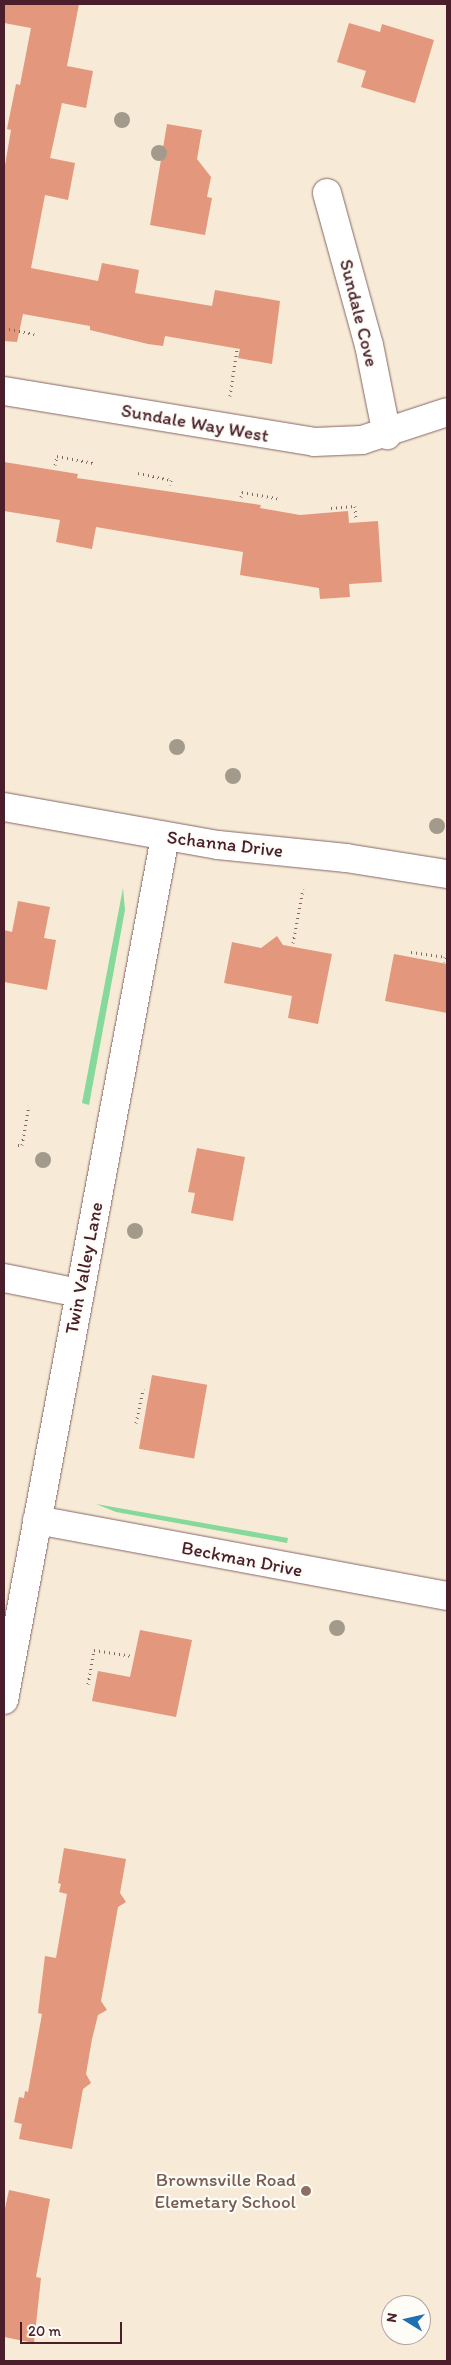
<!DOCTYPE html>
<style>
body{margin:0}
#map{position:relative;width:451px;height:2365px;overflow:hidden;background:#f7ebd7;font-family:Itim,sans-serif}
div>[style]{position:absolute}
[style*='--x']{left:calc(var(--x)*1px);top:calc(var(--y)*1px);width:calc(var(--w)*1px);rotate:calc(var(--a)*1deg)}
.green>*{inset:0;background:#86d99b}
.building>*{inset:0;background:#e3977d;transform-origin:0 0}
.path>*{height:3px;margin-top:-1.5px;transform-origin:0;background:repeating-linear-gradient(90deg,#876667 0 1px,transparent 0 5px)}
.roads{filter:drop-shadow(0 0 1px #876667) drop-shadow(0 0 1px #876667)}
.minor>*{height:28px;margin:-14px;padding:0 14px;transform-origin:14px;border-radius:14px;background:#fff}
.trees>*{width:16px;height:16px;margin:-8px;border-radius:50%;background:#a29a8b}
.dots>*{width:14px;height:14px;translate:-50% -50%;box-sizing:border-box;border:2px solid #fdfcf7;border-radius:50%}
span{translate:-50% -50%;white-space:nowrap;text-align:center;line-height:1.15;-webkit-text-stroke:4.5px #fdfcf7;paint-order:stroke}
.street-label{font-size:19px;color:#4a1f2b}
.education-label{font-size:19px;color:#785e54}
.right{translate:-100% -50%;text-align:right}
.frame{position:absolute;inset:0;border:5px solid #4a1f2b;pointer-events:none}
.north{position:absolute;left:381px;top:2295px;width:50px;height:50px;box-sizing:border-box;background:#fdfcf7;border:1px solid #b5a4a5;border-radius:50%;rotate:279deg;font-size:14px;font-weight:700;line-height:20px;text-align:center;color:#4a1f2b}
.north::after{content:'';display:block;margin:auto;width:18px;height:22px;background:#1f6fb2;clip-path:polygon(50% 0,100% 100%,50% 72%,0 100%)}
.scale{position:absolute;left:20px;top:2322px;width:102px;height:22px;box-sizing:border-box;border:2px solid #4a1f2b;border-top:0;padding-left:6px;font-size:15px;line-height:18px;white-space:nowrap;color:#4a1f2b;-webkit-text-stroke:4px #fdfcf7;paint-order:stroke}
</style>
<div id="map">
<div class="green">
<i style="clip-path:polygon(123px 888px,125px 910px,89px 1105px,82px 1103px)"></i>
<i style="clip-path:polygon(96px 1504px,288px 1538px,287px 1543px,116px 1512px)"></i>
</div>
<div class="building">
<i style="clip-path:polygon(4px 4px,79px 4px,67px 66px,93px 71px,86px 108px,62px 103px,50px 158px,75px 163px,68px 200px,45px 195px,31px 268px,98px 281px,102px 263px,139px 270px,135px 293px,212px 306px,215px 290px,280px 301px,272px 364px,238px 358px,240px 349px,165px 336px,163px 346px,148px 344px,90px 330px,90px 326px,23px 314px,17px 342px,4px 341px,4px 171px,11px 130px,7px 129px,16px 84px,20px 85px,31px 28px,4px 23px)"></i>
<i style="clip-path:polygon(349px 23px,380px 32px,382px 24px,434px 40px,415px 103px,361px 87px,366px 71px,337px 62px)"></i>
<i style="clip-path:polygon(167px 124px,202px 130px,197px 159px,211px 177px,207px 197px,212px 198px,205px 235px,150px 225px)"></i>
<i style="clip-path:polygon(4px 462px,78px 474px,77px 478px,261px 505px,260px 508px,300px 515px,348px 511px,349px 523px,378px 521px,382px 582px,349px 584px,350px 597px,320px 599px,319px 588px,240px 575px,243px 552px,96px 527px,92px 549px,56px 542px,60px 520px,4px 511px)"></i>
<i style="clip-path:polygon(18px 901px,50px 907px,44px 938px,56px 940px,47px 990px,4px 982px,4px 930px,12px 932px)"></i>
<i style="clip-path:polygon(277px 936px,283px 945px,332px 954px,318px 1024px,288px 1018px,292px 996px,224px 983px,232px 942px,261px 948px)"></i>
<i style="clip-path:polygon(394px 954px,447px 964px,447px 1013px,385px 1001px)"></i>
<i style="clip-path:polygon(197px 1148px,245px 1157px,233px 1221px,191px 1213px,195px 1193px,188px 1192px)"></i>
<i style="left:152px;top:1375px;width:56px;height:75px;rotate:10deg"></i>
<i style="clip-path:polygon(140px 1630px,192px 1640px,176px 1717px,92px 1701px,98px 1671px,130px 1677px)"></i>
<i style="clip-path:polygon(64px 1848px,126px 1859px,120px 1893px,126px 1902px,118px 1907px,101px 2001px,107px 2010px,98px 2015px,92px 2039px,86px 2074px,91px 2083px,83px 2089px,72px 2149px,19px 2139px,22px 2124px,14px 2122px,19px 2097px,24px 2098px,25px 2091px,28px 2092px,42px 2014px,38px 2013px,45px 1956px,56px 1958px,67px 1894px,59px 1892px,61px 1884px,58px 1883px)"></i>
<i style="clip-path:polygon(9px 2190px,50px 2199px,36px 2277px,41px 2278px,34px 2343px,4px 2337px,4px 2213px)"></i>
</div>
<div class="path">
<i style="--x:4;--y:328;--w:31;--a:11"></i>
<i style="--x:230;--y:396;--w:48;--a:-81.5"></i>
<i style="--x:55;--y:465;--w:9;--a:-77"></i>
<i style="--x:57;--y:456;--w:37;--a:11"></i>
<i style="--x:138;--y:473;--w:34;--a:12"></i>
<i style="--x:171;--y:480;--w:5;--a:101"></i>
<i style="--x:241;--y:497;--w:5;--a:-79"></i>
<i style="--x:242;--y:492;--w:36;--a:10"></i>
<i style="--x:331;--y:508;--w:24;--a:-5"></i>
<i style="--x:355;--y:506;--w:14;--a:86"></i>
<i style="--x:293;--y:943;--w:55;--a:-79.5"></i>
<i style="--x:411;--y:952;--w:34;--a:8"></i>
<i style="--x:445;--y:957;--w:5;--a:101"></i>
<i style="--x:18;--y:1145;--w:4;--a:0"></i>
<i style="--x:22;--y:1145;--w:40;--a:-80"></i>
<i style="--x:136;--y:1423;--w:35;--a:-78"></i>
<i style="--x:88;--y:1684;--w:35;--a:-80"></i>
<i style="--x:94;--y:1650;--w:37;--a:9"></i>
</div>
<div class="roads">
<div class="minor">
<i style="--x:327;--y:193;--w:158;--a:74.6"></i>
<i style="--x:369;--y:345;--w:92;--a:78.7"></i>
<i style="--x:4;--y:391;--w:314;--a:9.3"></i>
<i style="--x:314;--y:442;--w:48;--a:-2.4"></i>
<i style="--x:362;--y:440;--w:89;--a:-18.2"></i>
<i style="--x:4;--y:807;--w:217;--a:10.1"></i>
<i style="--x:218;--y:845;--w:129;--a:5.8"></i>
<i style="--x:346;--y:858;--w:102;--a:9"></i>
<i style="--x:4;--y:1278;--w:76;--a:11.3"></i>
<i style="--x:37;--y:1520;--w:417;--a:10.5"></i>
<i style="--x:4;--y:1700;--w:878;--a:-79.43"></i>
</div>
</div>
<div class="trees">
<i style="left:122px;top:120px"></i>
<i style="left:159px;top:153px"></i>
<i style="left:177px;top:747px"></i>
<i style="left:233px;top:776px"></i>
<i style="left:437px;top:826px"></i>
<i style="left:43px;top:1160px"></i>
<i style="left:135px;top:1231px"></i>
<i style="left:337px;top:1628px"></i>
</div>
<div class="dots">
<i style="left:306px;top:2191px;background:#8d6e63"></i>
</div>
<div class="street-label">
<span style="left:359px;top:313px;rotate:76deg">Sundale Cove</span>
<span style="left:195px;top:423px;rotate:10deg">Sundale Way West</span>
<span style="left:225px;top:844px;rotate:7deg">Schanna Drive</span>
<span style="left:84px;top:1268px;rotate:-79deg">Twin Valley Lane</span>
<span style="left:242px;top:1559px;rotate:11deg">Beckman Drive</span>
</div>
<div class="education-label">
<span class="right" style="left:296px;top:2191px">Brownsville Road<br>Elemetary School</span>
</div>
<div class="frame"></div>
<div class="north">N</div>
<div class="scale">20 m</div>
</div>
